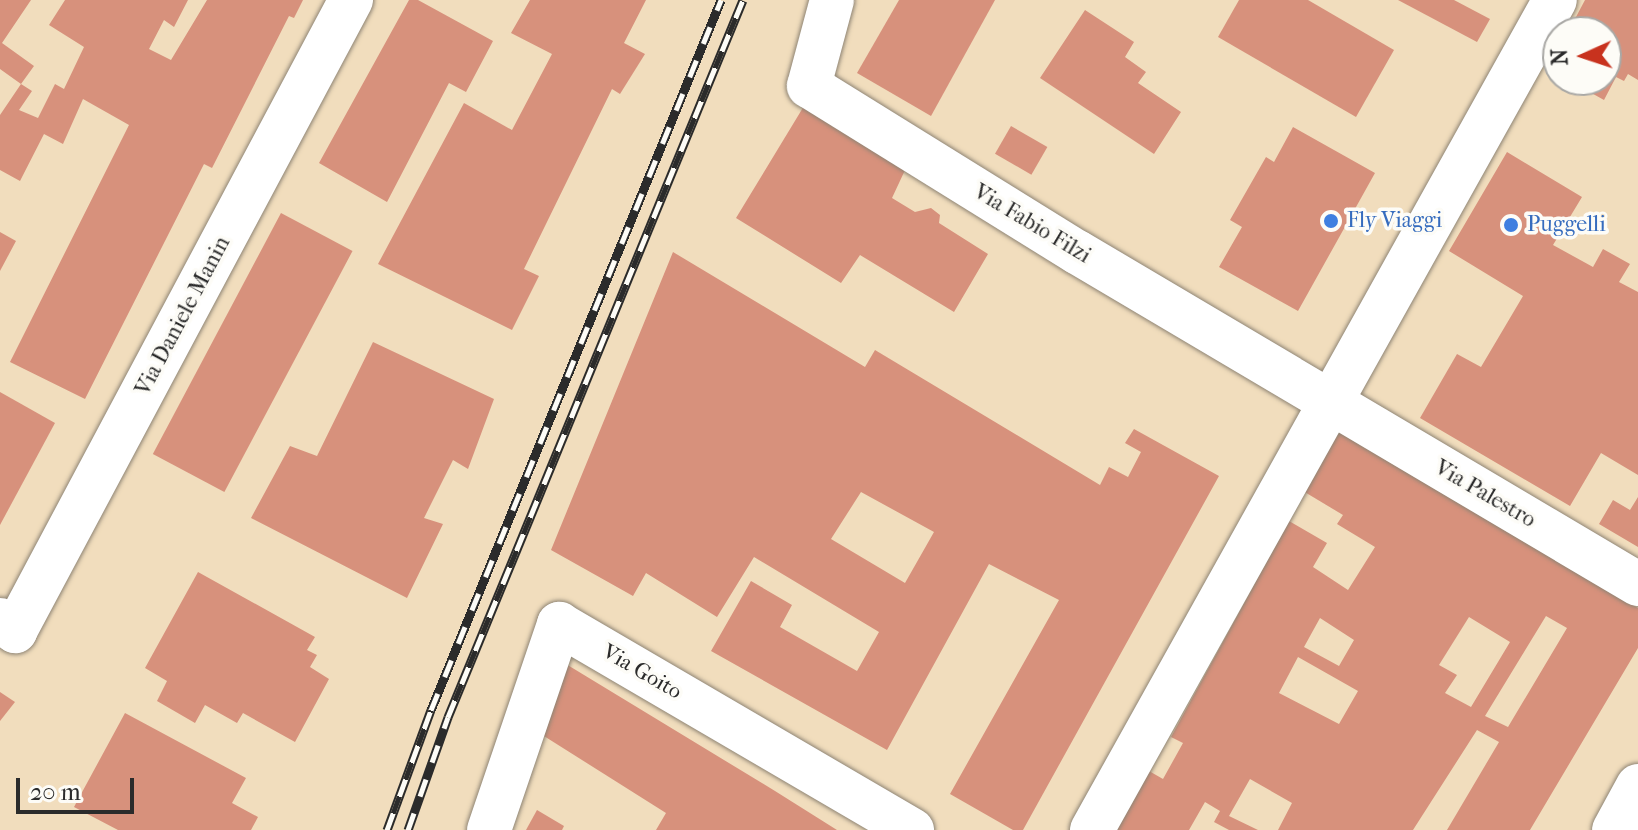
<!DOCTYPE html>
<style>
body{margin:0}
#map{position:relative;width:1638px;height:830px;overflow:hidden;background:#f1ddbd;font-family:"IM FELL French Canon",serif}
div>[style]{position:absolute}
[style*='--x']{left:calc(var(--x)*1px);top:calc(var(--y)*1px);width:calc(var(--w)*1px);rotate:calc(var(--a)*1deg)}
.building>*{inset:0;background:#d7917c;transform-origin:0 0}
.roads{filter:drop-shadow(0 0 2px #8e8474) drop-shadow(0 0 2px #8e8474)}
.minor>*{height:44px;margin:-22px;padding:0 22px;transform-origin:22px;border-radius:22px;background:#fff}
.tertiary>*{height:44px;margin:-22px;padding:0 22px;transform-origin:22px;border-radius:22px;background:#fff}
.rail>*{height:9px;margin-top:-4.5px;transform-origin:0;background:repeating-linear-gradient(90deg,#fdfcf7 0 18px,#2b2b2b 0 36px);box-sizing:border-box;border-block:2px solid #2b2b2b}
.dots>*{width:22px;height:22px;translate:-50% -50%;box-sizing:border-box;border:4px solid #fdfcf7;border-radius:50%}
span{translate:-50% -50%;white-space:nowrap;text-align:center;line-height:1.15;-webkit-text-stroke:7px #fdfcf7;paint-order:stroke}
.shop-label{font-size:22px;color:#366cbe}
.left{translate:0 -50%;text-align:left}
.street-label{font-size:22px;color:#2b2b2b}
.north{position:absolute;left:1542px;top:16px;width:80px;height:80px;box-sizing:border-box;background:#fdfcf7;border:2px solid #a9a8a5;border-radius:50%;rotate:267deg;font-size:22px;font-weight:700;line-height:32px;text-align:center;color:#2b2b2b}
.north::after{content:'';display:block;margin:auto;width:28px;height:36px;background:#c8321e;clip-path:polygon(50% 0,100% 100%,50% 72%,0 100%)}
.scale{position:absolute;left:16px;top:778px;width:118px;height:36px;box-sizing:border-box;border:4px solid #2b2b2b;border-top:0;padding-left:10px;font-size:24px;line-height:28px;white-space:nowrap;color:#2b2b2b;-webkit-text-stroke:6px #fdfcf7;paint-order:stroke}
</style>
<div id="map">
<div class="building">
<i style="clip-path:polygon(0 0,31px 0,2px 43px,34px 66px,21px 84px,32px 91px,19px 110px,38px 118px,55px 84px,64px 89px,84px 47px,49px 25px,65px 0,188px 0,174px 27px,164px 20px,149px 49px,171px 60px,207px 0,303px 0,294px 18px,289px 16px,212px 168px,204px 164px,85px 399px,10px 362px,129px 125px,83px 99px,63px 144px,44px 134px,20px 181px,0 170px,0 115px,21px 84px,0 69px)"></i>
<i style="clip-path:polygon(409px 0,418px 0,493px 41px,466px 92px,449px 83px,387px 202px,319px 163px)"></i>
<i style="clip-path:polygon(530px 0,646px 0,624px 43px,645px 54px,620px 94px,612px 89px,524px 269px,539px 276px,512px 330px,378px 264px,464px 103px,512px 130px,552px 54px,511px 33px)"></i>
<i style="clip-path:polygon(899px 0,995px 0,931px 116px,857px 73px)"></i>
<i style="clip-path:polygon(1239px 0,1308px 0,1394px 50px,1356px 117px,1218px 37px)"></i>
<i style="clip-path:polygon(1398px 0,1454px 0,1490px 19px,1477px 42px)"></i>
<i style="clip-path:polygon(1585px 0,1638px 0,1638px 80px,1628px 74px,1624px 81px,1616px 77px,1604px 100px,1568px 80px,1606px 80px,1606px 32px,1568px 32px)"></i>
<i style="clip-path:polygon(1085px 10px,1134px 42px,1125px 57px,1146px 72px,1138px 83px,1181px 112px,1154px 154px,1040px 78px)"></i>
<i style="clip-path:polygon(804px 106px,906px 168px,892px 198px,915px 212px,931px 208px,940px 215px,939px 223px,988px 254px,954px 312px,860px 255px,841px 283px,736px 218px)"></i>
<i style="left:1011px;top:126px;width:42px;height:32px;rotate:30deg"></i>
<i style="clip-path:polygon(1293px 127px,1375px 173px,1298px 311px,1219px 267px,1242px 227px,1230px 220px,1266px 157px,1274px 162px)"></i>
<i style="clip-path:polygon(1507px 152px,1582px 197px,1553px 245px,1593px 267px,1603px 249px,1630px 264px,1619px 282px,1638px 292px,1638px 475px,1601px 453px,1570px 506px,1420px 418px,1457px 354px,1481px 367px,1523px 296px,1449px 251px)"></i>
<i style="left:281px;top:213px;width:81px;height:273px;rotate:28deg"></i>
<i style="clip-path:polygon(0 232px,16px 241px,0 271px)"></i>
<i style="clip-path:polygon(evenodd,673px 252px,865px 367px,875px 350px,1100px 485px,1109px 467px,1128px 477px,1141px 452px,1125px 443px,1134px 429px,1219px 476px,1023px 830px,1013px 830px,950px 794px,1059px 600px,989px 564px,887px 750px,711px 651px,751px 581px,792px 605px,780px 627px,857px 671px,879px 632px,754px 557px,717px 617px,646px 573px,633px 596px,551px 550px,673px 252px,861px 492px,934px 532px,905px 583px,831px 539px,861px 492px)"></i>
<i style="clip-path:polygon(373px 342px,494px 399px,468px 469px,453px 460px,424px 518px,443px 524px,407px 598px,251px 518px,290px 446px,317px 456px)"></i>
<i style="clip-path:polygon(0 392px,55px 423px,0 525px)"></i>
<i style="clip-path:polygon(evenodd,1339px 431px,1638px 608px,1638px 648px,1530px 830px,1447px 830px,1499px 742px,1477px 730px,1413px 830px,1278px 830px,1292px 803px,1250px 779px,1229px 816px,1258px 830px,1229px 830px,1214px 822px,1220px 811px,1205px 802px,1189px 830px,1116px 830px,1149px 771px,1163px 779px,1183px 743px,1171px 737px,1289px 521px,1327px 543px,1313px 567px,1348px 590px,1375px 547px,1337px 524px,1343px 515px,1303px 491px,1339px 431px,1546px 616px,1567px 628px,1508px 727px,1485px 716px,1546px 616px,1339px 431px,1469px 617px,1510px 642px,1471px 707px,1445px 693px,1457px 675px,1439px 665px,1469px 617px,1339px 431px,1320px 618px,1354px 640px,1339px 666px,1304px 647px,1320px 618px,1339px 431px,1298px 657px,1358px 691px,1339px 724px,1279px 693px,1298px 657px)"></i>
<i style="clip-path:polygon(1638px 497px,1638px 547px,1599px 524px,1613px 500px,1630px 510px)"></i>
<i style="clip-path:polygon(198px 572px,315px 637px,307px 650px,317px 655px,310px 667px,329px 679px,295px 742px,243px 713px,237px 723px,205px 705px,195px 723px,157px 701px,167px 681px,145px 668px)"></i>
<i style="clip-path:polygon(561px 661px,775px 791px,837px 830px,656px 830px,666px 813px,536px 731px)"></i>
<i style="clip-path:polygon(0 692px,15px 702px,0 721px)"></i>
<i style="clip-path:polygon(125px 713px,246px 778px,232px 803px,258px 817px,251px 830px,118px 830px,74px 807px)"></i>
<i style="clip-path:polygon(537px 810px,564px 826px,562px 830px,526px 830px)"></i>
</div>
<div class="roads">
<div class="minor">
<i style="--x:832;--y:0;--w:89;--a:105"></i>
<i style="--x:809;--y:86;--w:315;--a:31.8"></i>
<i style="--x:1077;--y:252;--w:652;--a:30.62"></i>
<i style="--x:0;--y:620;--w:19;--a:36"></i>
<i style="--x:15;--y:631;--w:715;--a:-61.97"></i>
<i style="--x:489;--y:830;--w:218;--a:-71.2"></i>
<i style="--x:559;--y:624;--w:409;--a:30.3"></i>
</div>
<div class="tertiary">
<i style="--x:1092;--y:830;--w:950;--a:-60.85"></i>
<i style="--x:1614;--y:830;--w:50;--a:-61.4"></i>
</div>
</div>
<div class="rail">
<i style="--x:387;--y:830;--w:128;--a:-69.9"></i>
<i style="--x:431;--y:710;--w:767;--a:-67.78"></i>
<i style="--x:408;--y:830;--w:120;--a:-70.5"></i>
<i style="--x:448;--y:717;--w:775;--a:-67.64"></i>
</div>
<div class="dots">
<i style="left:1331px;top:221px;background:#3f7fe0"></i>
<i style="left:1511px;top:225px;background:#3f7fe0"></i>
</div>
<div class="shop-label">
<span class="left" style="left:1347px;top:221px">Fly Viaggi</span>
<span class="left" style="left:1527px;top:225px">Puggelli</span>
</div>
<div class="street-label">
<span style="left:1032px;top:224px;rotate:31deg">Via Fabio Filzi</span>
<span style="left:183px;top:316px;rotate:-62deg">Via Daniele Manin</span>
<span style="left:1485px;top:494px;rotate:30deg">Via Palestro</span>
<span style="left:642px;top:672px;rotate:30deg">Via Goito</span>
</div>
<div class="north">N</div>
<div class="scale">20 m</div>
</div>
